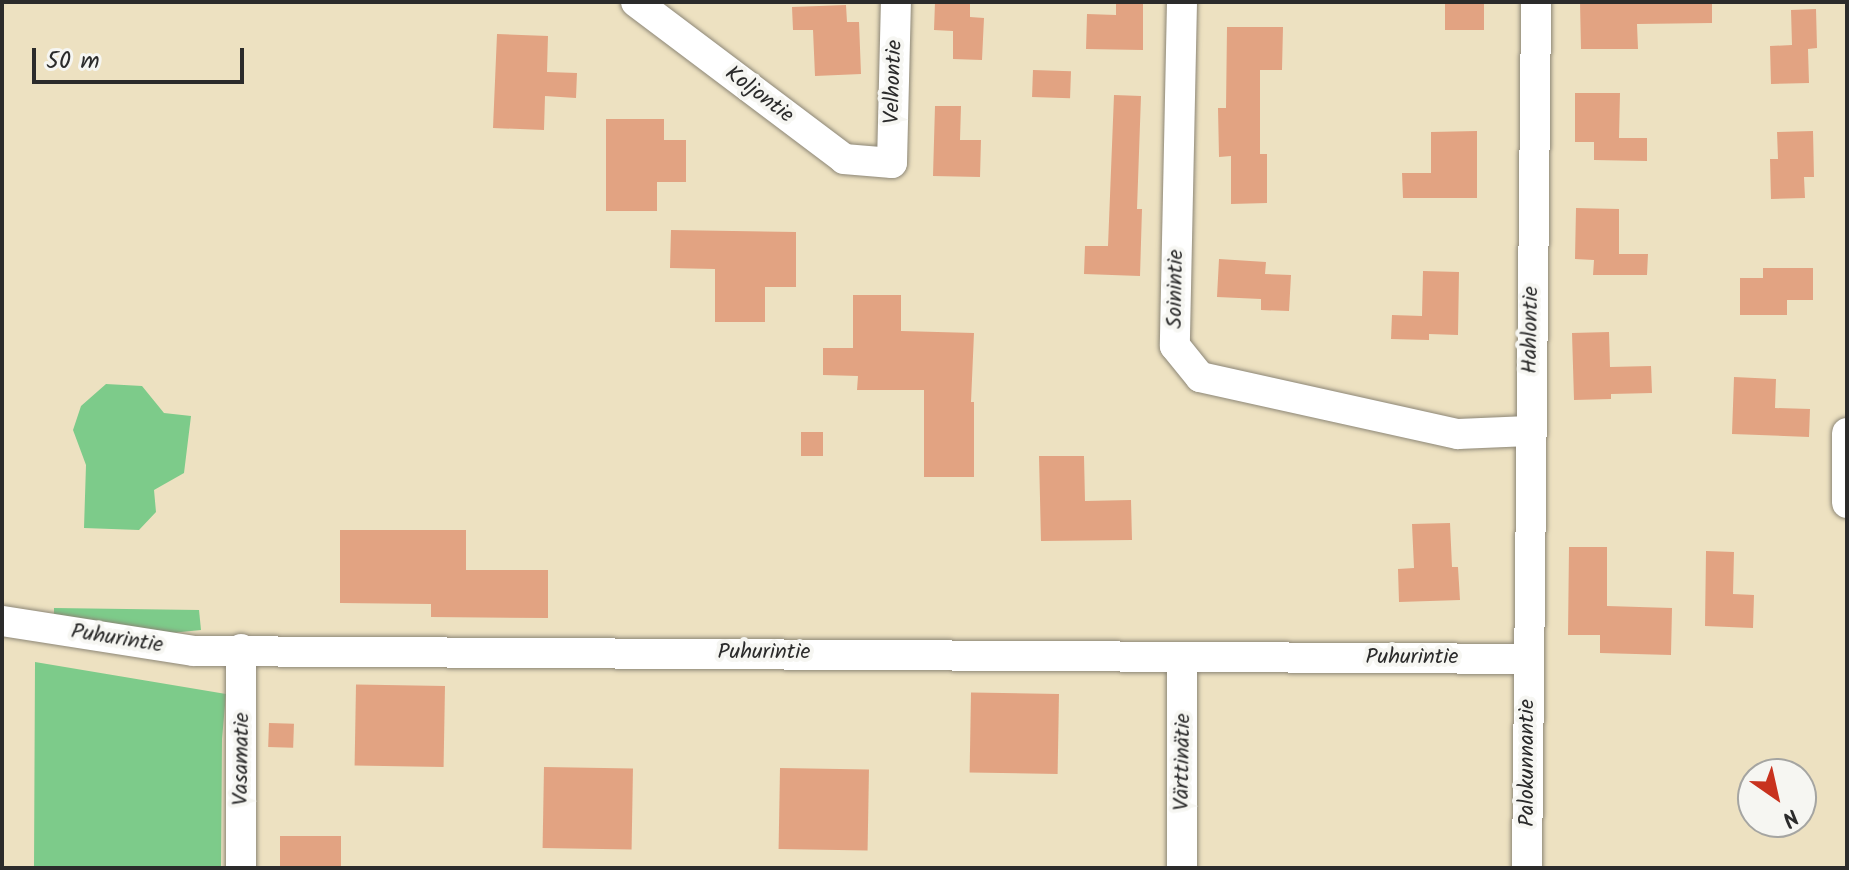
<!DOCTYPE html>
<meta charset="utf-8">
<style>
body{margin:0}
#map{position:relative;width:1849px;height:870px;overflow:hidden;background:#ede1c1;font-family:Kalam,sans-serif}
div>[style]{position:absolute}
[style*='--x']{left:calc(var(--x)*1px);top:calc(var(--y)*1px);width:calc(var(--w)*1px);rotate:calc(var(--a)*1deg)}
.green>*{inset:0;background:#7dcb8a}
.building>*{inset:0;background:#e2a382;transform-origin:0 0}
.roads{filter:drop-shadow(0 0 2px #8c8676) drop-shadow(0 0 2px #8c8676)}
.minor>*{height:30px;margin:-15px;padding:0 15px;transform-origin:15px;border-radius:15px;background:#fff}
span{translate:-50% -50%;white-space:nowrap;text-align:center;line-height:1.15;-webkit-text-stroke:8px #f6f6f2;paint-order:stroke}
.street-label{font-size:22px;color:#2b2b2b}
.frame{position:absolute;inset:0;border:4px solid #2b2b2b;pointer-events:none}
.north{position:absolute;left:1737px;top:758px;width:80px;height:80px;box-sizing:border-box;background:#f6f6f2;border:2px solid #a5a5a2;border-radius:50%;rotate:146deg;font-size:22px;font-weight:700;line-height:32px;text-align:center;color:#2b2b2b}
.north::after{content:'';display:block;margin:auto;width:28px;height:36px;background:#c8321e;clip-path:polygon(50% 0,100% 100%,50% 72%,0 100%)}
.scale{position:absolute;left:32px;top:48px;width:212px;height:36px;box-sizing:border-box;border:4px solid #2b2b2b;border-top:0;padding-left:10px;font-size:24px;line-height:28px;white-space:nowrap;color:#2b2b2b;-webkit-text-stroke:6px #f6f6f2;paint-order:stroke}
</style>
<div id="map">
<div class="green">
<i style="clip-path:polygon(106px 384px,142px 386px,164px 413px,191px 416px,184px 473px,154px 490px,156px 512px,139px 530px,84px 528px,86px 465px,73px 430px,81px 406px)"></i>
<i style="clip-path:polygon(54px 608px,199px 610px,201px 630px,151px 635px,54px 617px)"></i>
<i style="clip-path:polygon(35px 662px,226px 694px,222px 739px,221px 868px,34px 868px)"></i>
</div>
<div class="building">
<i style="clip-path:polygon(935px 2px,970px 2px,970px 17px,984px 18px,982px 60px,953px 59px,953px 31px,934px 30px)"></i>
<i style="clip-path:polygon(1116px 2px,1143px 2px,1143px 50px,1086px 49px,1087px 14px,1116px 15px)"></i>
<i style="left:1445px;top:2px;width:39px;height:28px"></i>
<i style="clip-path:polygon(1580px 2px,1712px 2px,1712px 23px,1637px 24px,1638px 49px,1581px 49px)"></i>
<i style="clip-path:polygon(846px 5px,847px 22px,859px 22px,861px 74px,815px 76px,813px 30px,793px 30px,792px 7px)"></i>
<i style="clip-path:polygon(1816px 9px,1817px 48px,1808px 49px,1809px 83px,1771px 84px,1770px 46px,1792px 45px,1791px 10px)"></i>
<i style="clip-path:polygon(1227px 27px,1283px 27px,1282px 70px,1260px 70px,1260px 154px,1267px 154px,1267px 203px,1231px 204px,1231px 156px,1219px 157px,1218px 108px,1226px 108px)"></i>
<i style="clip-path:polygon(497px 34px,548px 36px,547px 72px,577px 73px,576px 98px,545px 96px,544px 130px,493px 128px)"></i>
<i style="left:1033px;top:70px;width:38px;height:27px;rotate:2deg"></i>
<i style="clip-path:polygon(1575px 93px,1620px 93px,1619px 138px,1647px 138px,1647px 161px,1594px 160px,1594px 142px,1575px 142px)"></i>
<i style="clip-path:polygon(1114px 95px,1141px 96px,1137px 209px,1142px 209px,1140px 276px,1084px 274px,1085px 246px,1108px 246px)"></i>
<i style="clip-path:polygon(935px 106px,961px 106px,960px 140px,981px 140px,980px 177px,933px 176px)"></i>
<i style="clip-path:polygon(606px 119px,664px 119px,664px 140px,686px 140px,686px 182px,657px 182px,657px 211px,606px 211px)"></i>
<i style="clip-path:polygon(1477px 131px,1477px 198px,1403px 198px,1402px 173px,1431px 173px,1431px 132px)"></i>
<i style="clip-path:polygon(1813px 131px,1814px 177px,1804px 177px,1805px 198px,1771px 199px,1770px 159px,1778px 159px,1777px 132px)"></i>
<i style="clip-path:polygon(1576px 208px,1619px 209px,1619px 254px,1648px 254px,1647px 275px,1593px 275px,1594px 260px,1575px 259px)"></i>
<i style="clip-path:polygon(671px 230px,796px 232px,796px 287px,765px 287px,765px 322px,715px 322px,715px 269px,670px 268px)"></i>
<i style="clip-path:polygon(1219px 259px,1266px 262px,1265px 274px,1291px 275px,1289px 311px,1261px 310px,1261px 299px,1217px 297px)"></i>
<i style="clip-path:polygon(1763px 268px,1813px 268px,1813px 300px,1787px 300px,1787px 315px,1740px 315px,1740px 278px,1763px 278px)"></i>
<i style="clip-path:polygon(1423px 271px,1459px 272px,1458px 335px,1429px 334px,1429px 340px,1391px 339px,1392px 315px,1422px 316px)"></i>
<i style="clip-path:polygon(853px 295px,901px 295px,901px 331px,974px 333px,971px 402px,974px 402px,974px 477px,924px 477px,924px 390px,857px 390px,858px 376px,823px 375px,823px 348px,853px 348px)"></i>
<i style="clip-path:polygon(1609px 332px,1610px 367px,1651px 366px,1652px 393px,1611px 394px,1611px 399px,1574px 400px,1572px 333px)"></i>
<i style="clip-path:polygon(1734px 377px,1776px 379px,1775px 408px,1810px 409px,1809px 437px,1732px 434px)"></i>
<i style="left:823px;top:432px;width:24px;height:22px;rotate:90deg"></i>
<i style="clip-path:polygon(1039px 456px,1084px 456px,1085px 501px,1131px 500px,1132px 540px,1041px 541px)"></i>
<i style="clip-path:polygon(1450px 523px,1452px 567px,1458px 567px,1460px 600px,1399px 602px,1398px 569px,1414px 568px,1412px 524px)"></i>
<i style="clip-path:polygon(340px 530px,466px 530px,466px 570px,548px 570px,548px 618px,431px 617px,431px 604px,340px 603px)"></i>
<i style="clip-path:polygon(1569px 547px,1607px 547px,1607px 606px,1672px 608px,1671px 655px,1600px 653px,1600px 635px,1568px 635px)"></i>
<i style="clip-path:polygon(1706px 551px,1734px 552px,1733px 594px,1754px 595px,1753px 628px,1705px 626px)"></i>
<i style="left:445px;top:686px;width:81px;height:89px;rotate:91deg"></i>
<i style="left:1059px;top:694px;width:80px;height:88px;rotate:91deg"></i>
<i style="left:269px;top:723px;width:25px;height:24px;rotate:2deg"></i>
<i style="left:544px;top:767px;width:89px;height:81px;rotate:1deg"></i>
<i style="left:780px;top:768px;width:89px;height:81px;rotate:1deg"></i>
<i style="left:280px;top:836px;width:61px;height:32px"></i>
</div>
<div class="roads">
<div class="minor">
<i style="--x:636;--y:2;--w:261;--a:37"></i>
<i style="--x:844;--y:159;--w:48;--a:4.8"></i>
<i style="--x:892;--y:163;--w:161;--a:-88.6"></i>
<i style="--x:1182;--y:2;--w:344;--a:91.2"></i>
<i style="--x:1175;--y:346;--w:40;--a:51"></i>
<i style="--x:1200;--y:377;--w:264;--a:12.5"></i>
<i style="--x:1458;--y:434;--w:71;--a:-2.4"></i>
<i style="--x:1847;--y:433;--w:70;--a:90"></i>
<i style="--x:2;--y:621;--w:193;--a:8.9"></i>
<i style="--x:193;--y:651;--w:1336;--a:0.34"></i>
<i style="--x:241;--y:868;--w:219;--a:-90"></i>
<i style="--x:1182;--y:868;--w:211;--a:-90"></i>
<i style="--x:1527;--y:868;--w:866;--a:-89.4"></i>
</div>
</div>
<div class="street-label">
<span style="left:894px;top:82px;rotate:-88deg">Velhontie</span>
<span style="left:759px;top:95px;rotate:37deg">Koljontie</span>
<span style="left:1176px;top:289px;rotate:-89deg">Soinintie</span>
<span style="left:1531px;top:330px;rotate:-89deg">Hahlontie</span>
<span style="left:117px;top:639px;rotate:9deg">Puhurintie</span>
<span style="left:764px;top:653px">Puhurintie</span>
<span style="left:1412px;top:658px">Puhurintie</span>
<span style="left:242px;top:759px;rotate:-89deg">Vasamatie</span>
<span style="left:1183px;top:762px;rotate:-89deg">Värttinätie</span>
<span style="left:1528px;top:763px;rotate:-90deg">Palokunnantie</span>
</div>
<div class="frame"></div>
<div class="north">N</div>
<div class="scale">50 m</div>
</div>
